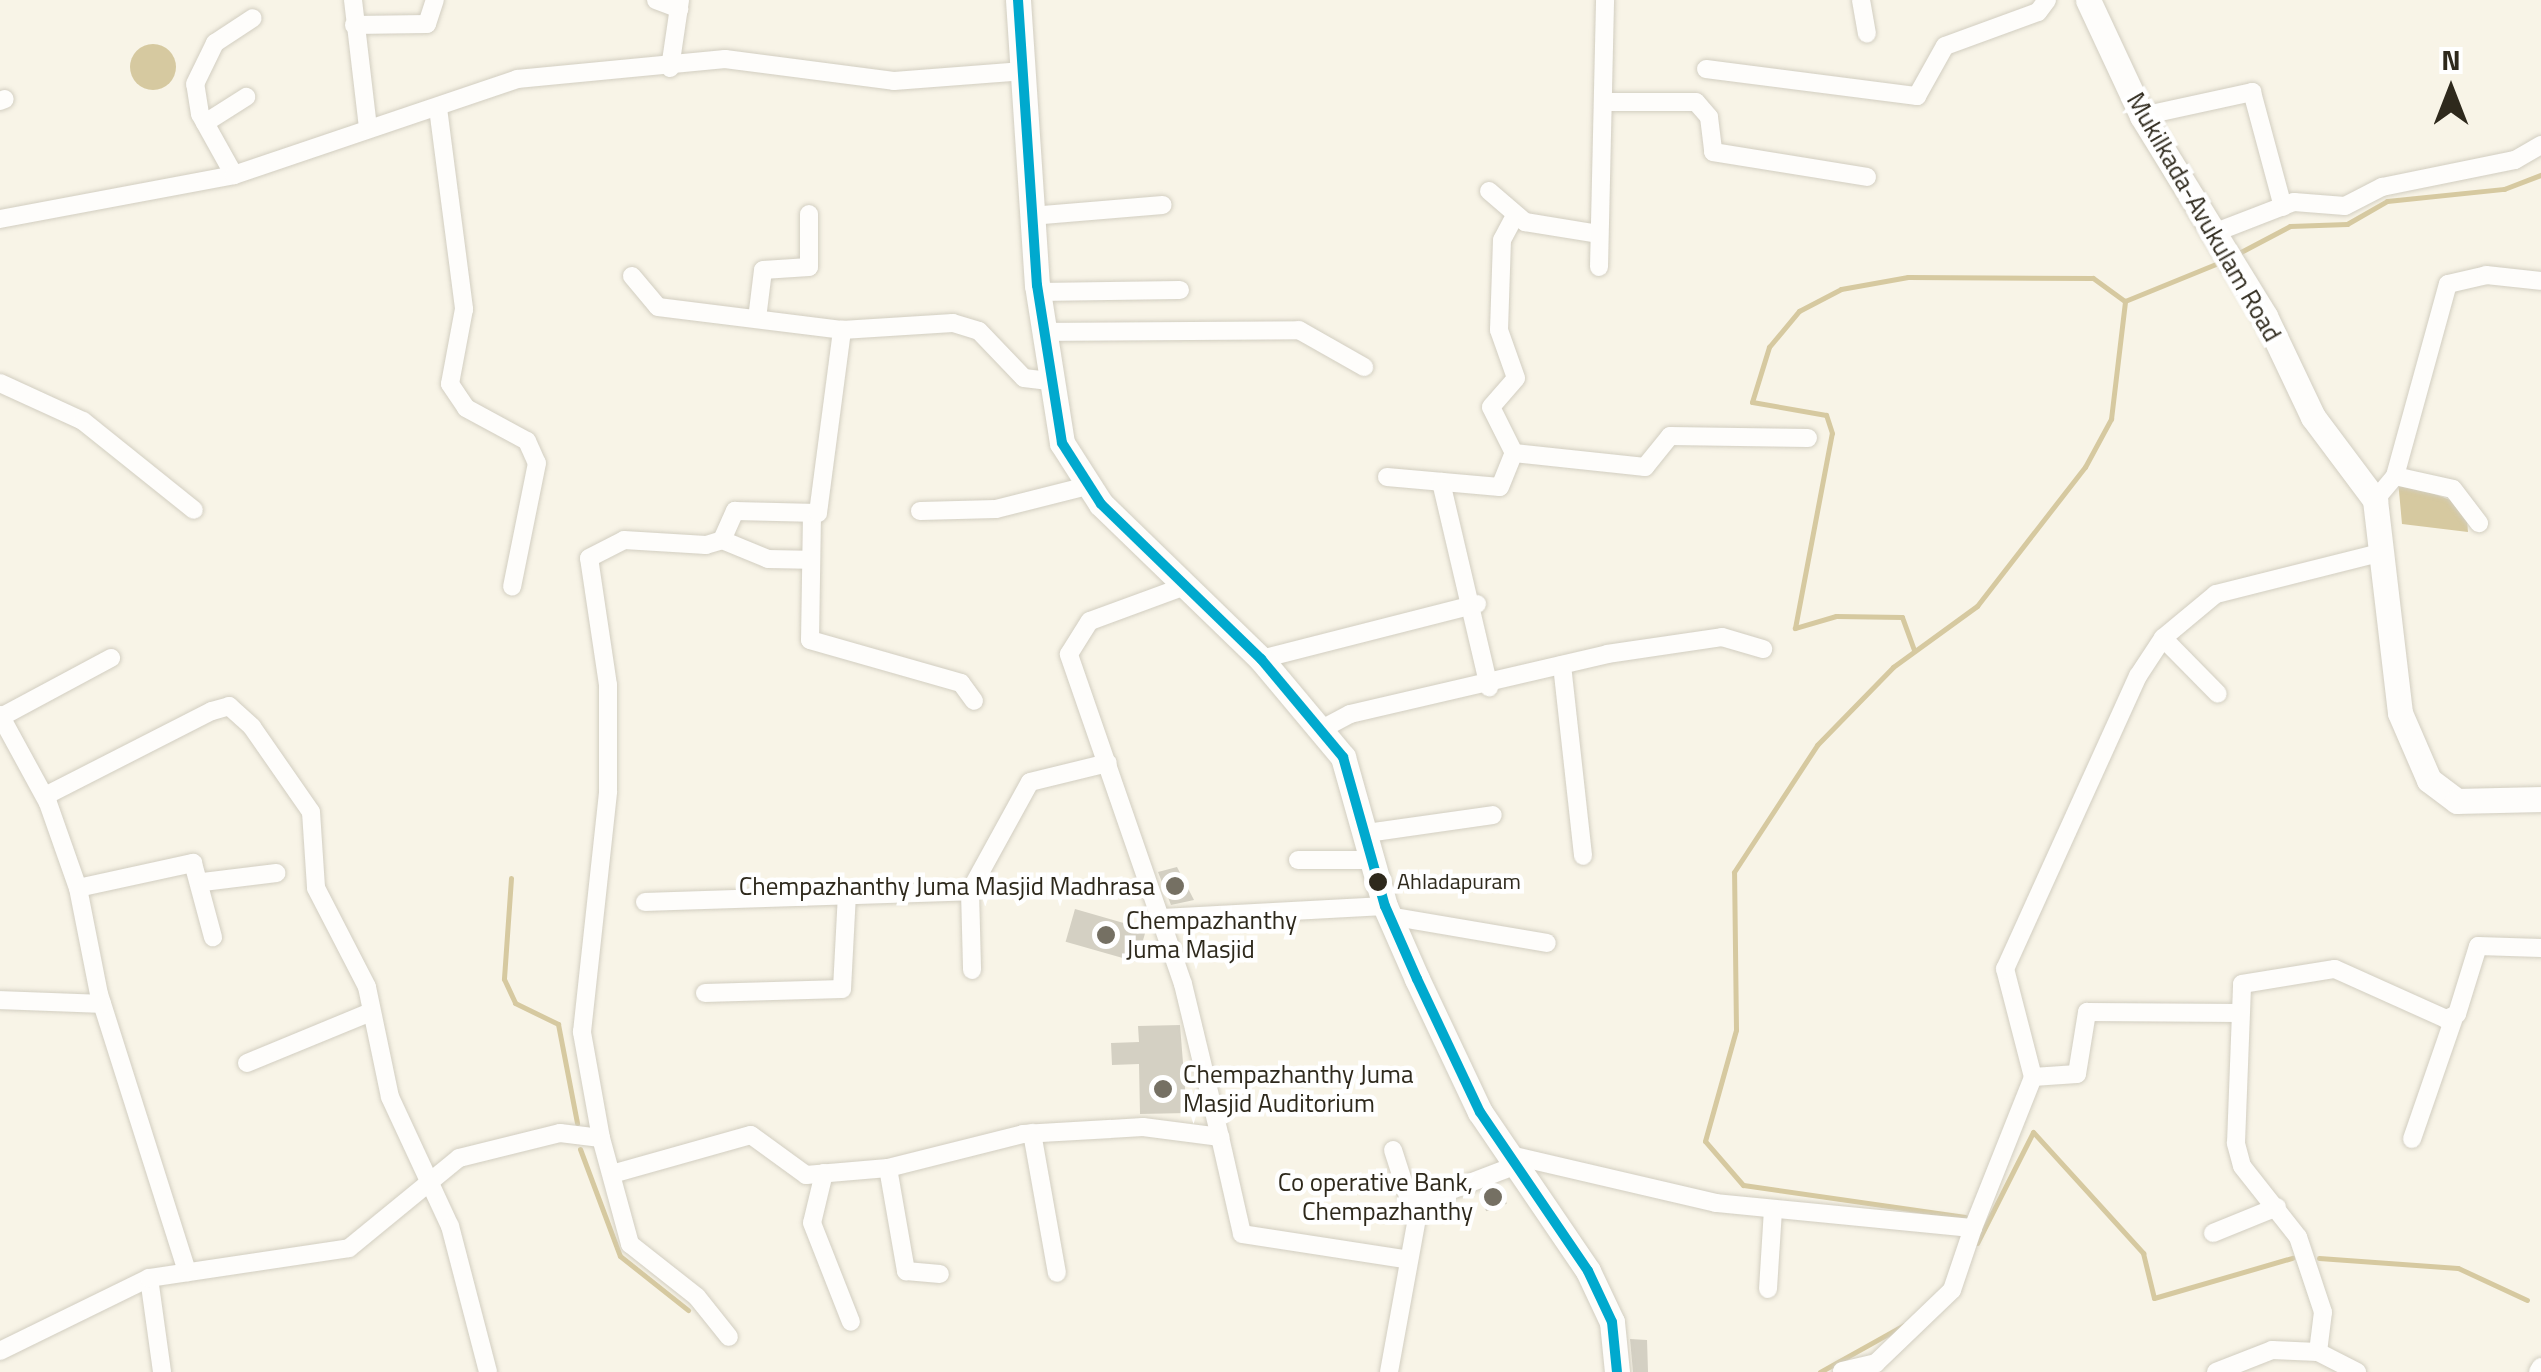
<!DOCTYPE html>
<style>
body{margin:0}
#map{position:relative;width:2541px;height:1372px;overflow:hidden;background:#f8f4e7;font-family:"Titillium Web",sans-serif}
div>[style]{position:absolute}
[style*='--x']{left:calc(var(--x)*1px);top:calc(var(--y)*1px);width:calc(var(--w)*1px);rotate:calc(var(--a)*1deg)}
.water>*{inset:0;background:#d6c9a0}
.round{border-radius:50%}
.stream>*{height:5px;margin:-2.5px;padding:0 2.5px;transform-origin:2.5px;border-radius:2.5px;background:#d6c9a0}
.building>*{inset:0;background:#d4d0c3;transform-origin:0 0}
.roads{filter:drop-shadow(0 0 2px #d2cec1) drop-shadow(0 0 2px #d2cec1)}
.minor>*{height:18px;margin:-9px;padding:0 9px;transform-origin:9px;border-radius:9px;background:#fefdfb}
.secondary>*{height:25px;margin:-12.5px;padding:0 12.5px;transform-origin:12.5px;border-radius:12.5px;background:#fefdfb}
.bus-1>*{height:10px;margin:-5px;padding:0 5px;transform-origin:5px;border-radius:5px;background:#00a9ce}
.dots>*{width:28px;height:28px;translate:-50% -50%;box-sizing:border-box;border:5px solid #fff;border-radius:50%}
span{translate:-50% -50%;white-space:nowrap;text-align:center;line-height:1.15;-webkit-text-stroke:9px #fff;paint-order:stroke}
.bus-label{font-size:22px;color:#2e291c}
.left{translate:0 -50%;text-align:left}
.street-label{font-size:25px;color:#2e291c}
.poi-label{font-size:25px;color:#2e291c}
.right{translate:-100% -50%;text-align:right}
.north{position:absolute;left:2401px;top:40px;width:100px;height:100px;-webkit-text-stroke:8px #fff;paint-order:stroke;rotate:0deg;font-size:28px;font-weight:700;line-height:40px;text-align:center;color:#2e291c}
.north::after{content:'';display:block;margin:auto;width:35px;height:45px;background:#2e291c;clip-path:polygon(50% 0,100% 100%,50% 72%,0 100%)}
</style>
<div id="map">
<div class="water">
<i class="round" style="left:130px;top:44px;width:46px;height:46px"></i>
<i style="clip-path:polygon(2398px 480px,2466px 506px,2468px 532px,2402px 524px)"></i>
</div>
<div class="stream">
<i style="--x:2237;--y:254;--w:60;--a:-27.8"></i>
<i style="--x:2290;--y:226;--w:57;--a:-2"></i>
<i style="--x:2347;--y:224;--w:46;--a:-29.9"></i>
<i style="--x:2387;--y:201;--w:118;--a:-5.9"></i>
<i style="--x:2504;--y:189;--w:40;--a:-21"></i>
<i style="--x:1914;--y:650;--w:35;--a:-110"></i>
<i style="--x:1902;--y:617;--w:66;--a:-179.1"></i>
<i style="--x:1836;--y:616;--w:43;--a:163.7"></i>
<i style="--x:1795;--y:628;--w:198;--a:-79.3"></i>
<i style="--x:1832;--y:433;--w:19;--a:-108"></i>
<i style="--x:1826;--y:415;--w:75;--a:-170"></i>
<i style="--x:1752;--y:402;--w:58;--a:-72.8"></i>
<i style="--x:1769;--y:347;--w:47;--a:-50.2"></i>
<i style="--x:1799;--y:311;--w:47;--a:-27.6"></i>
<i style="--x:1841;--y:289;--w:68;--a:-10.2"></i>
<i style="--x:1908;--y:277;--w:185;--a:0.3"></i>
<i style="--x:2093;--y:278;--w:39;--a:36"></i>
<i style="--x:511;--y:878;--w:101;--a:94"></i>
<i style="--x:504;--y:979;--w:26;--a:65"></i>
<i style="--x:515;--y:1003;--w:48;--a:26"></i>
<i style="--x:558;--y:1024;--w:101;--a:79.1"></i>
<i style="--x:580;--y:1149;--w:114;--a:69.5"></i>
<i style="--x:620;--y:1256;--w:87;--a:38.5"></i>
<i style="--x:1965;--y:1217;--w:224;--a:-171.8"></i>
<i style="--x:1743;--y:1185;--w:58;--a:-130.8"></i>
<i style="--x:1705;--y:1141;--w:115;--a:-74.4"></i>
<i style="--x:1736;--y:1030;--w:158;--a:-90.7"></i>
<i style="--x:1734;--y:872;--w:152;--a:-56.8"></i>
<i style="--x:1817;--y:745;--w:109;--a:-45.7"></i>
<i style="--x:1893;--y:667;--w:104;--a:-36"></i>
<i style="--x:1977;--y:606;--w:176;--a:-52.2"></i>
<i style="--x:2085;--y:467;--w:55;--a:-61.6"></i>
<i style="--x:2111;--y:419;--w:119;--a:-83.2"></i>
<i style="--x:2125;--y:301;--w:106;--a:-22.2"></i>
<i style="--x:1977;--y:1243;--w:124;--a:-63.2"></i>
<i style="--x:2033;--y:1132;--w:164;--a:47.7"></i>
<i style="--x:2143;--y:1253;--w:46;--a:76.3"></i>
<i style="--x:2154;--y:1298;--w:144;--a:-16.2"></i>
<i style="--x:2319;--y:1258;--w:139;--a:4.1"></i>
<i style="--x:2458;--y:1268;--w:76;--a:24.9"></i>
<i style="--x:1820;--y:1372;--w:96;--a:-29.2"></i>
</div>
<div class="building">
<i style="clip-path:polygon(1177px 867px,1194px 900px,1171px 905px,1158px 872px)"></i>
<i style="left:1075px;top:909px;width:74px;height:34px;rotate:16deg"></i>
<i style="clip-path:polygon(1180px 1025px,1187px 1113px,1140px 1114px,1139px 1064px,1112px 1065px,1111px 1043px,1139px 1042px,1138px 1026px)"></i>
<i style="left:1500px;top:1185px;width:20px;height:22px;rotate:70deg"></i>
<i style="clip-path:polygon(1630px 1339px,1647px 1340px,1648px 1372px,1633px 1372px)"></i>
</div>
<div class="roads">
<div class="minor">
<i style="--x:353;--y:0;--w:128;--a:83.3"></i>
<i style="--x:656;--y:0;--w:25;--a:21"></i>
<i style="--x:1861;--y:0;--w:34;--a:80"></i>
<i style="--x:354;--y:25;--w:73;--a:-0.8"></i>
<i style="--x:427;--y:24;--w:25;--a:-72"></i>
<i style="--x:670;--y:68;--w:69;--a:-81.6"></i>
<i style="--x:1706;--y:69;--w:213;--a:7.3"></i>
<i style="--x:1917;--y:96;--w:57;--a:-60.8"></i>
<i style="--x:1945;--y:46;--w:99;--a:-20.1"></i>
<i style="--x:2038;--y:12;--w:15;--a:-53"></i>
<i style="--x:0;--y:101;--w:5;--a:-22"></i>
<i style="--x:1604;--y:102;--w:92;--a:0"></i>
<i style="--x:1696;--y:102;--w:20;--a:49"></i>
<i style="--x:1709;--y:117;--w:35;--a:83"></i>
<i style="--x:1713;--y:152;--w:156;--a:9.2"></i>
<i style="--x:438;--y:108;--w:203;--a:82.6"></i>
<i style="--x:464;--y:309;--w:76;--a:100.6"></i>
<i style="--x:450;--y:384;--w:29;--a:56"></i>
<i style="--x:466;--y:408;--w:69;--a:28.4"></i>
<i style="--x:527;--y:441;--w:24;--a:66"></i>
<i style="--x:537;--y:463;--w:126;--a:101.4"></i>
<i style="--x:2142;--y:116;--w:113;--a:-12.3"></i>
<i style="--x:2252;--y:92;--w:119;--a:74.9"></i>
<i style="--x:205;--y:123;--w:49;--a:-32.4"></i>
<i style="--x:234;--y:175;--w:70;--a:-119.1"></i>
<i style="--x:200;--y:114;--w:30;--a:-99"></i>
<i style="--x:195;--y:84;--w:46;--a:-64"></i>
<i style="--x:215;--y:43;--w:45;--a:-33.3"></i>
<i style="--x:1489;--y:191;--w:48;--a:40.7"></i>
<i style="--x:1525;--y:222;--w:74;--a:9.3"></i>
<i style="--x:1031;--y:216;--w:132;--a:-4.8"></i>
<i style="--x:0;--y:219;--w:238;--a:-10.6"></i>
<i style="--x:234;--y:175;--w:299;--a:-18.7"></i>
<i style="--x:517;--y:79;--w:209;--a:-5.5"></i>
<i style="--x:725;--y:59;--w:170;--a:7.4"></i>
<i style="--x:894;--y:81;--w:129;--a:-4.4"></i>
<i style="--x:2211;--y:234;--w:89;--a:-21.1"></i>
<i style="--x:2294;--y:202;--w:51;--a:4.5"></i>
<i style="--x:2345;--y:206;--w:42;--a:-27.2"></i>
<i style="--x:2382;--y:187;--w:136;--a:-11.5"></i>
<i style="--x:2515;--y:160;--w:30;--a:-30"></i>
<i style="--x:1599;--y:267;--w:267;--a:-88.7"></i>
<i style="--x:632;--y:276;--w:40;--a:50"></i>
<i style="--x:658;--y:307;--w:185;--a:7.1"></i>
<i style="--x:1038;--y:292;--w:142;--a:-0.8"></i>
<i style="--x:757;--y:319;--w:49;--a:-83"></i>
<i style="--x:763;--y:270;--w:46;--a:-3.7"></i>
<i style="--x:809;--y:267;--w:53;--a:-90"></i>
<i style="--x:1042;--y:332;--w:257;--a:-0.4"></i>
<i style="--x:1299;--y:330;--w:75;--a:29.6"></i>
<i style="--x:0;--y:383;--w:91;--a:24.6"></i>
<i style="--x:83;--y:421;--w:142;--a:38.7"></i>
<i style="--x:1514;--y:453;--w:51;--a:-116.6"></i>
<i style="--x:1491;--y:407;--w:38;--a:-49"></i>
<i style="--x:1516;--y:378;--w:51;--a:-109.5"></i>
<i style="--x:1499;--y:330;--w:90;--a:-88.1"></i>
<i style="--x:1502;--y:240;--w:27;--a:-62"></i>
<i style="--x:2395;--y:476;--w:59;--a:12.6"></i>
<i style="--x:2453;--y:489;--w:43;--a:52.6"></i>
<i style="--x:1387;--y:477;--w:113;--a:5.1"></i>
<i style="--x:1500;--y:487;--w:37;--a:-68"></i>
<i style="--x:1514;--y:453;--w:132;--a:6.1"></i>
<i style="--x:1645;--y:467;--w:40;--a:-51"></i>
<i style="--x:1670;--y:436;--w:138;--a:0.8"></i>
<i style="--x:1441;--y:482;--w:211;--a:76.8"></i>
<i style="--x:2375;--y:500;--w:31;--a:-50"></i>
<i style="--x:2395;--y:476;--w:199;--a:-74.6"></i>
<i style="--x:2448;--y:284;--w:39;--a:-13"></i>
<i style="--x:2486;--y:275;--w:55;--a:6.2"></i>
<i style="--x:920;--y:511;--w:76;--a:-1.5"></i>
<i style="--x:996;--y:509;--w:94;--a:-14.2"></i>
<i style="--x:812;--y:514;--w:126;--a:90.9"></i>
<i style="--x:810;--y:640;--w:157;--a:15.9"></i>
<i style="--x:961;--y:683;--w:22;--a:54"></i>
<i style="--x:722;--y:540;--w:50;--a:22.4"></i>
<i style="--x:768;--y:559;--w:39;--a:1"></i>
<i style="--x:2163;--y:638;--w:78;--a:45.5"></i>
<i style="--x:1261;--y:659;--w:223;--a:-14.3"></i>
<i style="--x:1562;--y:665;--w:192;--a:83.7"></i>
<i style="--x:0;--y:715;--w:100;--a:61.4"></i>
<i style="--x:48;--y:803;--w:90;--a:70.6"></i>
<i style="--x:78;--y:888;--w:108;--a:78.8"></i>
<i style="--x:99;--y:994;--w:292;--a:72.4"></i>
<i style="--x:1;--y:717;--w:125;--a:-28.2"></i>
<i style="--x:1320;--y:730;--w:34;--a:-28"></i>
<i style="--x:1350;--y:714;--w:264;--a:-13.1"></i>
<i style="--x:1607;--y:654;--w:116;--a:-8.4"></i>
<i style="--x:1722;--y:637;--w:43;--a:16.3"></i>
<i style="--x:45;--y:796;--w:187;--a:-27"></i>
<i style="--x:212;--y:711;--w:18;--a:-16"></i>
<i style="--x:229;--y:706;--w:31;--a:42"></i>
<i style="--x:252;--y:727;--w:103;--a:55.2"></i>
<i style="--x:311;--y:812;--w:76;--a:86.2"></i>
<i style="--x:316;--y:888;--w:111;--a:62.7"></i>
<i style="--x:367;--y:987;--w:112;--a:78.2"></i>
<i style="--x:390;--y:1097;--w:142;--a:65.1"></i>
<i style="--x:450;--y:1226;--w:151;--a:75.4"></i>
<i style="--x:1367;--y:833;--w:127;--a:-8.1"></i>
<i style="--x:1298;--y:860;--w:75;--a:0"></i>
<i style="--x:203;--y:882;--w:74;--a:-7"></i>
<i style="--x:78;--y:888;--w:118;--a:-12.3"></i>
<i style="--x:193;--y:863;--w:77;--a:74.9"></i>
<i style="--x:970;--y:891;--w:79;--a:88.5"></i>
<i style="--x:645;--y:902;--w:325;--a:-1.9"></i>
<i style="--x:970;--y:891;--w:124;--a:-61.2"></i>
<i style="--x:1030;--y:782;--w:80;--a:-13.7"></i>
<i style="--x:1389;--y:916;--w:160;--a:9.7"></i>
<i style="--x:1162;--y:918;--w:223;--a:-3.1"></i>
<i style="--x:705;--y:993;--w:137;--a:-1.7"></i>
<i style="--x:842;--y:989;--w:94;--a:-87"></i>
<i style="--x:0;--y:1000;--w:102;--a:2.2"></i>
<i style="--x:247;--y:1063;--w:129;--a:-22.4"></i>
<i style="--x:2033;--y:1077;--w:44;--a:-3.9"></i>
<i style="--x:2077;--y:1074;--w:63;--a:-80.8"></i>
<i style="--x:2087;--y:1012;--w:153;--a:0.4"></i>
<i style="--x:1032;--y:1133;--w:142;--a:79.9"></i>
<i style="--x:1220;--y:1137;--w:99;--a:77.2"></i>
<i style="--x:1242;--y:1234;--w:164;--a:8.8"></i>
<i style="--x:601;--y:1138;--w:108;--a:-100.2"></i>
<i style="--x:582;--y:1032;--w:242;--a:-83.8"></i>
<i style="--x:608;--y:791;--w:106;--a:-90"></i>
<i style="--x:608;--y:685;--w:128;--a:-98.5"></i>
<i style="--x:589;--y:558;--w:39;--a:-27"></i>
<i style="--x:624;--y:540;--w:82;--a:3.5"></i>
<i style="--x:706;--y:545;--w:17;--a:-17"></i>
<i style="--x:722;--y:540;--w:32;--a:-66"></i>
<i style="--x:735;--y:511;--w:83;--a:1.4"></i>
<i style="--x:818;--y:513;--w:185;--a:-82.5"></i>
<i style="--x:842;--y:330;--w:111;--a:-3.6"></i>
<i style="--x:953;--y:323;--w:27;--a:17"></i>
<i style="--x:979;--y:331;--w:65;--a:46.2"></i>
<i style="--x:1024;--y:378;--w:23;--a:7"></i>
<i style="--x:2412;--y:1139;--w:128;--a:-70.9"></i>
<i style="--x:1393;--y:1150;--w:68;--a:72.1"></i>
<i style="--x:1506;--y:1154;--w:216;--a:13.1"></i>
<i style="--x:1716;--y:1203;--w:258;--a:5.6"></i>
<i style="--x:1973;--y:1228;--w:162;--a:-68.3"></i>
<i style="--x:2033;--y:1077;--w:112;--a:-104.5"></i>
<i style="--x:2005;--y:969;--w:322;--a:-65.6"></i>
<i style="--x:2138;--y:676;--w:45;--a:-56.7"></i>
<i style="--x:2163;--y:638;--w:69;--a:-39.7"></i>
<i style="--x:2216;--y:594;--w:168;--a:-14.1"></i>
<i style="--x:888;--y:1168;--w:105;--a:80.1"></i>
<i style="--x:906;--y:1271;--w:34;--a:5"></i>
<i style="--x:824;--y:1173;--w:51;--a:103.5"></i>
<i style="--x:812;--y:1223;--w:106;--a:68.5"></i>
<i style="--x:612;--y:1174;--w:144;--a:-15.7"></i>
<i style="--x:751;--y:1135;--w:68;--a:36"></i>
<i style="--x:806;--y:1175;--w:82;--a:-4.9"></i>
<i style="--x:888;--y:1168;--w:139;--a:-14.1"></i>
<i style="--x:1023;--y:1134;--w:120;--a:-3.3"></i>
<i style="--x:1143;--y:1127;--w:78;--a:7.4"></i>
<i style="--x:1220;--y:1137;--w:157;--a:-103.6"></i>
<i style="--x:1183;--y:984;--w:349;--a:-109.1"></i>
<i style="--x:1069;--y:654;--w:39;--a:-58"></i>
<i style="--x:1090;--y:621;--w:104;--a:-20.2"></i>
<i style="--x:2213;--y:1233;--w:69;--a:-22.1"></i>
<i style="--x:149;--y:1278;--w:95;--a:82.1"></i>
<i style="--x:1768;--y:1289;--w:80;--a:-86.4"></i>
<i style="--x:0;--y:1351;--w:166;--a:-26.1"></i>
<i style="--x:149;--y:1278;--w:202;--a:-8.5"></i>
<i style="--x:349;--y:1248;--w:142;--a:-39.3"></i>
<i style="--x:459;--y:1158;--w:104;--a:-13.9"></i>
<i style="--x:560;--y:1133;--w:41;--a:7"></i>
<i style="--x:601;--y:1138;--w:110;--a:74.7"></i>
<i style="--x:630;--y:1244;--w:85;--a:38.3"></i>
<i style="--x:697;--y:1297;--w:51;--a:51.3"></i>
<i style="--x:2318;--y:1352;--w:40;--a:-82.9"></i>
<i style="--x:2323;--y:1312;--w:79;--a:-108.4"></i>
<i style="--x:2298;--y:1237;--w:90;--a:-128.3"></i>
<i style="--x:2242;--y:1166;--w:24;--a:-105"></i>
<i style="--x:2236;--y:1143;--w:159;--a:-87.8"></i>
<i style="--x:2242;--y:984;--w:94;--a:-9.2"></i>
<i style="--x:2335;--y:969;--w:122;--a:24.2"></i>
<i style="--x:2446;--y:1019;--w:12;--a:-24"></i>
<i style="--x:2457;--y:1014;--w:71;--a:-72.8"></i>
<i style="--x:2478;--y:946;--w:63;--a:1.8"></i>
<i style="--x:1842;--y:1371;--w:35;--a:-13"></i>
<i style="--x:1876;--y:1363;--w:105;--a:-43.8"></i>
<i style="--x:1952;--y:1290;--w:65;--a:-71.3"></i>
<i style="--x:1389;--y:1372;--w:173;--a:-79.7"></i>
<i style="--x:1420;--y:1202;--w:101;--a:-21"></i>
<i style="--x:2216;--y:1372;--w:60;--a:-21.4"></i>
<i style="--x:2272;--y:1350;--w:46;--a:2.5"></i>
<i style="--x:2318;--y:1352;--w:44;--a:27.1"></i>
<i style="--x:2538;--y:1372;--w:6;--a:-59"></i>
</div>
<div class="secondary">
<i style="--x:1018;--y:0;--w:286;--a:86.2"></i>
<i style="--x:1037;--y:285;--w:160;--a:81"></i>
<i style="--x:1062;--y:443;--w:72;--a:57.4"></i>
<i style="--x:1101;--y:504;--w:223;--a:44.1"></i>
<i style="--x:1261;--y:659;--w:128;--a:50.1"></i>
<i style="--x:1343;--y:757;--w:155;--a:74.3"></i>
<i style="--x:1385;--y:906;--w:80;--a:66.3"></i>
<i style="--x:1417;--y:979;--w:147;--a:64.7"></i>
<i style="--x:1480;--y:1112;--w:192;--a:55.8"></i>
<i style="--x:1588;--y:1271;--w:56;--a:64.8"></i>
<i style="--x:1612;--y:1322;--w:50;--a:84.3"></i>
<i style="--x:2088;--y:0;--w:128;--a:65"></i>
<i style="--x:2142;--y:116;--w:235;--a:58.4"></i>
<i style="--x:2265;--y:316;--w:112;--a:64.6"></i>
<i style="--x:2313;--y:417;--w:104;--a:53.2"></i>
<i style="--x:2375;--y:500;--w:214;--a:83.3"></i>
<i style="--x:2400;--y:713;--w:73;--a:66.6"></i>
<i style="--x:2429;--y:780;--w:35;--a:37"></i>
<i style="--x:2457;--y:801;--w:84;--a:-1.4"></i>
</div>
</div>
<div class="bus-1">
<i style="--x:1018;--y:0;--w:286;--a:86.2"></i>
<i style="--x:1037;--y:285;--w:160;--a:81"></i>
<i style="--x:1062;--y:443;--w:72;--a:57.4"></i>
<i style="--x:1101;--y:504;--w:223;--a:44.1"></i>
<i style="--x:1261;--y:659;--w:128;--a:50.1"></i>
<i style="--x:1343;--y:757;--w:155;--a:74.3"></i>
<i style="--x:1385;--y:906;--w:80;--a:66.3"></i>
<i style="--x:1417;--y:979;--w:147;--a:64.7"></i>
<i style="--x:1480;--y:1112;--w:192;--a:55.8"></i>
<i style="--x:1588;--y:1271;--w:56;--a:64.8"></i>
<i style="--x:1612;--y:1322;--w:50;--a:84.3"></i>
</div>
<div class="dots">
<i style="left:1378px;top:882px;background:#2e291c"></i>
<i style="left:1175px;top:886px;background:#757063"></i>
<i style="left:1106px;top:935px;background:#757063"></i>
<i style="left:1163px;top:1089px;background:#757063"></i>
<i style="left:1493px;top:1197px;background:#757063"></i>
</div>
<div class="bus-label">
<span class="left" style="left:1397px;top:882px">Ahladapuram</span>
</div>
<div class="street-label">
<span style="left:2204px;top:217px;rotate:60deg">Mukilkada-Avukulam Road</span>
</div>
<div class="poi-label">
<span class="right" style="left:1155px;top:886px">Chempazhanthy Juma Masjid Madhrasa</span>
<span class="left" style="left:1126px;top:935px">Chempazhanthy<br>Juma Masjid</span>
<span class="left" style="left:1183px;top:1089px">Chempazhanthy Juma<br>Masjid Auditorium</span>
<span class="right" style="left:1473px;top:1197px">Co operative Bank,<br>Chempazhanthy</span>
</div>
<div class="north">N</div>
</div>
